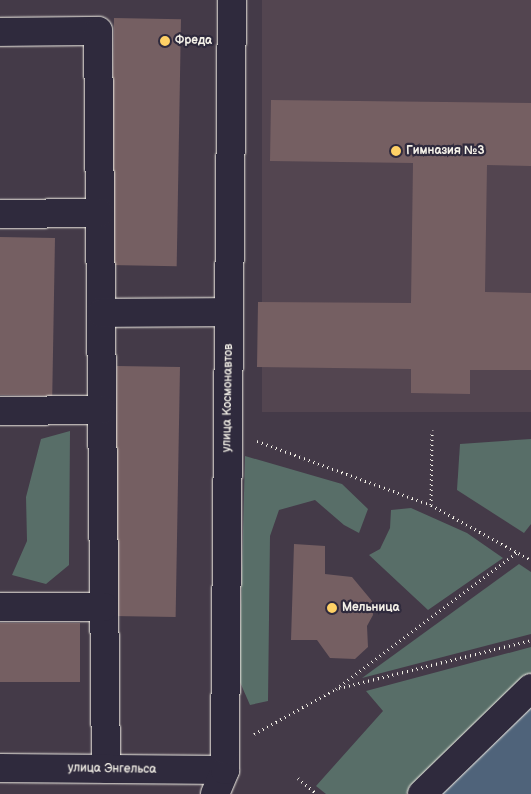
<!DOCTYPE html>
<meta charset="utf-8">
<style>
body{margin:0}
#map{position:relative;width:531px;height:794px;overflow:hidden;background:#443a48;font-family:"Balsamiq Sans",sans-serif}
div>[style]{position:absolute}
[style*='--x']{left:calc(var(--x)*1px);top:calc(var(--y)*1px);width:calc(var(--w)*1px);rotate:calc(var(--a)*1deg)}
.built>*{inset:0;background:#534550;transform-origin:0 0}
.green>*{inset:0;background:#586e68}
.water>*{inset:0;background:#4f637a}
.building>*{inset:0;background:#755f62;transform-origin:0 0}
.path>*{height:3px;margin-top:-1.5px;transform-origin:0;background:repeating-linear-gradient(90deg,#f4f1e8 0 1px,transparent 0 5px)}
.roads{filter:drop-shadow(0 0 1px #f4f1e8) drop-shadow(0 0 1px #f4f1e8)}
.minor>*{height:28px;margin:-14px;padding:0 14px;transform-origin:14px;border-radius:14px;background:#2f2a3d}
.dots>*{width:14px;height:14px;translate:-50% -50%;box-sizing:border-box;border:2px solid #2f2a3d;border-radius:50%}
span{translate:-50% -50%;white-space:nowrap;text-align:center;line-height:1.15;-webkit-text-stroke:4.5px #2f2a3d;paint-order:stroke}
.poi-label{font-size:12px;color:#f4f1e8;font-weight:700}
.left{translate:0 -50%;text-align:left}
.street-label{font-size:12px;color:#f4f1e8}
</style>
<div id="map">
<div class="built">
<i style="left:262px;top:0;width:269px;height:412px"></i>
</div>
<div class="green">
<i style="clip-path:polygon(70px 431px,69px 565px,46px 584px,12px 575px,27px 541px,26px 497px,41px 439px)"></i>
<i style="clip-path:polygon(531px 439px,531px 524px,524px 533px,457px 490px,460px 444px)"></i>
<i style="clip-path:polygon(245px 456px,342px 484px,368px 509px,359px 533px,344px 525px,315px 500px,279px 510px,270px 536px,268px 701px,250px 705px,239px 680px)"></i>
<i style="clip-path:polygon(411px 508px,467px 533px,503px 558px,428px 610px,369px 555px,380px 549px,390px 528px,391px 510px)"></i>
<i style="clip-path:polygon(519px 564px,531px 572px,531px 634px,362px 678px)"></i>
<i style="clip-path:polygon(531px 647px,531px 678px,406px 794px,326px 794px,316px 786px,383px 711px,366px 691px)"></i>
</div>
<div class="water">
<i style="clip-path:polygon(531px 706px,531px 794px,439px 794px)"></i>
</div>
<div class="building">
<i style="left:114px;top:18px;width:67px;height:247px;rotate:1deg"></i>
<i style="clip-path:polygon(271px 100px,531px 103px,531px 166px,487px 165px,485px 292px,531px 293px,531px 370px,470px 370px,470px 394px,411px 393px,411px 369px,257px 367px,258px 302px,411px 303px,413px 163px,270px 161px)"></i>
<i style="left:0;top:237px;width:55px;height:158px;rotate:1deg"></i>
<i style="left:117px;top:366px;width:63px;height:250px;rotate:1deg"></i>
<i style="clip-path:polygon(294px 544px,325px 546px,325px 574px,352px 577px,372px 601px,373px 615px,367px 626px,368px 647px,355px 659px,330px 658px,317px 640px,291px 640px)"></i>
<i style="left:0;top:623px;width:80px;height:59px"></i>
</div>
<div class="path">
<i style="--x:257;--y:441;--w:185;--a:20.2"></i>
<i style="--x:431;--y:505;--w:114;--a:28.8"></i>
<i style="--x:431;--y:505;--w:75;--a:-89.2"></i>
<i style="--x:339;--y:688;--w:198;--a:-14"></i>
<i style="--x:254;--y:734;--w:94;--a:-28.8"></i>
<i style="--x:336;--y:689;--w:228;--a:-37"></i>
<i style="--x:298;--y:778;--w:25;--a:40"></i>
</div>
<div class="roads">
<div class="minor">
<i style="--x:0;--y:32;--w:98;--a:-0.6"></i>
<i style="--x:98;--y:31;--w:738;--a:89.38"></i>
<i style="--x:0;--y:214;--w:100;--a:-0.6"></i>
<i style="--x:101;--y:313;--w:128;--a:-0.4"></i>
<i style="--x:0;--y:411;--w:102;--a:-0.6"></i>
<i style="--x:0;--y:607;--w:104;--a:0"></i>
<i style="--x:0;--y:768;--w:225;--a:0.5"></i>
<i style="--x:215;--y:794;--w:26;--a:-67"></i>
<i style="--x:225;--y:770;--w:20;--a:-90"></i>
<i style="--x:225;--y:750;--w:750;--a:-89.47"></i>
<i style="--x:422;--y:794;--w:152;--a:-44.2"></i>
</div>
</div>
<div class="dots">
<i style="left:165px;top:41px;background:#ffd166"></i>
<i style="left:396px;top:151px;background:#ffd166"></i>
<i style="left:332px;top:608px;background:#ffd166"></i>
</div>
<div class="poi-label">
<span class="left" style="left:175px;top:41px">Фреда</span>
<span class="left" style="left:406px;top:151px">Гимназия №3</span>
<span class="left" style="left:342px;top:608px">Мельница</span>
</div>
<div class="street-label">
<span style="left:228px;top:398px;rotate:-89deg">улица Космонавтов</span>
<span style="left:112px;top:769px;rotate:1deg">улица Энгельса</span>
</div>
</div>
